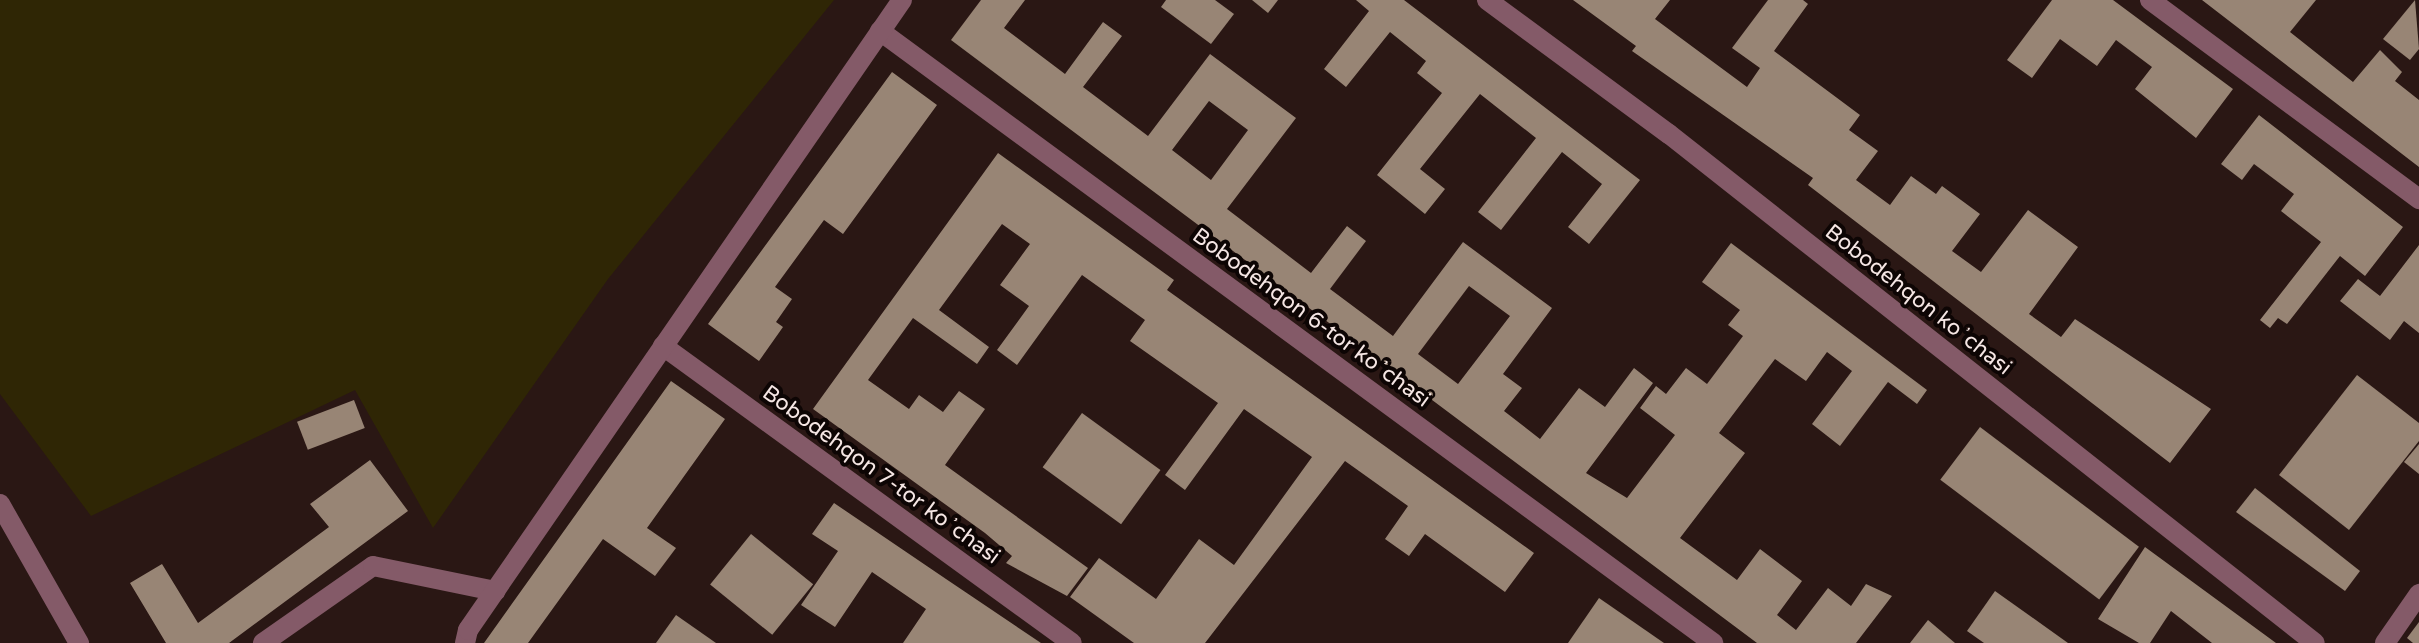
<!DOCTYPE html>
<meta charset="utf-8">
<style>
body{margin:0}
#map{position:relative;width:2419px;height:643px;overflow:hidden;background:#2a1714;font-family:"Varela Round",sans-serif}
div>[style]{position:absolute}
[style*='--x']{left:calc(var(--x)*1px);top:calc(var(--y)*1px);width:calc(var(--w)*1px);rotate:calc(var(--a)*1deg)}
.green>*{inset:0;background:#2f2605}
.building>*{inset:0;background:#988575;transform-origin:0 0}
.minor>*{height:20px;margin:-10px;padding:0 10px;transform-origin:10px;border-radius:10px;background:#845a68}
span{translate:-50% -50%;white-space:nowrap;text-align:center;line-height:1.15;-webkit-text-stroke:8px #0d0504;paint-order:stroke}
.street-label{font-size:22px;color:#f5e6e4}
</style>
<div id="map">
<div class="green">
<i style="clip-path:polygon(0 0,834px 0,608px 279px,433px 528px,355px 390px,91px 516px,0 394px)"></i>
</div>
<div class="building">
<i style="clip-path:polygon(evenodd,981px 0,1025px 0,1004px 28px,1065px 74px,1103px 22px,1122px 36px,1083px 87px,1148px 136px,1210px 54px,1296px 118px,1227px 209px,1311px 273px,1347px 226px,1366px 241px,1330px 289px,1393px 336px,1463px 242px,1552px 308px,1503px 374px,1522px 388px,1504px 411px,1540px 439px,1579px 388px,1605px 407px,1634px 368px,1653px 383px,1586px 473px,1627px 498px,1675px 435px,1640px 408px,1656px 386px,1666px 394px,1686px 368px,1707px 384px,1743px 336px,1728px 325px,1740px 310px,1702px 282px,1731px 243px,1927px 390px,1917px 404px,1888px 382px,1840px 446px,1812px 424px,1852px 371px,1827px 352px,1806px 381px,1775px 359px,1719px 433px,1745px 453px,1680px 538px,1737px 580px,1760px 549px,1802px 581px,1777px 615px,1796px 630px,1828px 588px,1851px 606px,1866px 584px,1892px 596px,1856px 643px,1757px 643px,951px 40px,981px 0,1209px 101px,1248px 130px,1211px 180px,1172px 150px,1209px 101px,981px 0,1469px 286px,1510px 316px,1458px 384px,1418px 354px,1469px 286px)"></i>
<i style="clip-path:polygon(1166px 0,1215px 0,1234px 14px,1211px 44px,1161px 7px)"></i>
<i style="clip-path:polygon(1252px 0,1278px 0,1268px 13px)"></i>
<i style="clip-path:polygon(1356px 0,1404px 0,1640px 180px,1589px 244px,1568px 227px,1602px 184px,1562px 152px,1501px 230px,1478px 212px,1536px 138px,1480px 94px,1420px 169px,1445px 189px,1425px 214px,1377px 175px,1442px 93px,1417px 73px,1426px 61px,1390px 32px,1346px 87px,1324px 69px,1369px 11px)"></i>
<i style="clip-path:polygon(1573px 0,1670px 0,1655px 19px,1747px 87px,1760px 68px,1732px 48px,1768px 0,1803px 0,1808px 4px,1774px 51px,1860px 115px,1849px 130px,1878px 151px,1856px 180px,1890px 205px,1911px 176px,1936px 194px,1942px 186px,1980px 214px,1952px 251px,1981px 272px,2028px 210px,2078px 247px,2029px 314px,2061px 337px,2075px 319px,2211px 409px,2170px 463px,1808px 185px,1813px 178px,1632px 51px,1636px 46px)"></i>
<i style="clip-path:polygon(2052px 0,2113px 0,2233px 89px,2196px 138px,2135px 89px,2152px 67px,2116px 40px,2097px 66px,2060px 39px,2032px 78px,2007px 60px)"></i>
<i style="clip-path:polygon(2202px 0,2316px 0,2290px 32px,2353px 82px,2380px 50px,2402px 72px,2395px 81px,2419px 100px,2419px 167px)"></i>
<i style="clip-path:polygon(2415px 0,2419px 49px,2410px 60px,2383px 39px)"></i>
<i style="clip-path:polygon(892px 72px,937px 105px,843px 234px,824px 220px,775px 287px,792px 299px,776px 322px,783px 327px,759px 361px,708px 324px)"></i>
<i style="clip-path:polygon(2259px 115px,2403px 227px,2365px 276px,2340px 256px,2287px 324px,2278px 318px,2270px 328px,2260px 320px,2321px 242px,2281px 211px,2294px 194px,2254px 164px,2242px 180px,2221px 164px)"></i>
<i style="clip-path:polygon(998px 153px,1174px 280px,1167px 290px,1534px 553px,1505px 592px,1425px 534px,1409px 556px,1385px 539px,1408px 506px,1345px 461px,1205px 643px,1134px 643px,1070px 597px,1099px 558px,1156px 599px,1199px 539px,1234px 565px,1312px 457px,1244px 409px,1185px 490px,1165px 475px,1218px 403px,1130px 341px,1145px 320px,1082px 275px,1017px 365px,997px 350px,1029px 306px,1000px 285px,1030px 244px,1002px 224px,939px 310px,989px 347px,977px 364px,913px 318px,868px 380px,909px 409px,919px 395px,943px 412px,959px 391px,985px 409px,945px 465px,1088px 568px,1067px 596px,1006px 563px,1012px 556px,985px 533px,813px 409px)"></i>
<i style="clip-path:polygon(2419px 245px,2419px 333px,2404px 321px,2390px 340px,2340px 301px,2358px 279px,2380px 296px)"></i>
<i style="clip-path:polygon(2357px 375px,2419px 423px,2419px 441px,2349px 530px,2279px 475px)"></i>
<i style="clip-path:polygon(671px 381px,725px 419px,647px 528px,676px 548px,655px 576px,603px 539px,528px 643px,484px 643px)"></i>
<i style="left:354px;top:400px;width:30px;height:61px;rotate:69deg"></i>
<i style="left:1082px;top:413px;width:97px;height:67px;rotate:36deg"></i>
<i style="left:1980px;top:427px;width:199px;height:66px;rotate:37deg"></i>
<i style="clip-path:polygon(2419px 444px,2419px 474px,2404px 462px)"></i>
<i style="clip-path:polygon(370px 460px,408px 511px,229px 643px,166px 643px,130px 583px,162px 564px,198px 623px,329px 527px,310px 504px)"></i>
<i style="clip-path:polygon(2255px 488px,2360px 571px,2345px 591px,2236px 512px)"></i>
<i style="clip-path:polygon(834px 503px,946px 579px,1041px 643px,903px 643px,926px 609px,872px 572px,835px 627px,801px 605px,838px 551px,812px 534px)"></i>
<i style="left:751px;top:534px;width:80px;height:65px;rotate:39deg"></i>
<i style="clip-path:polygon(2145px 547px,2276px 643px,2212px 643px,2171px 611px,2150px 643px,2139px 643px,2098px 619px)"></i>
<i style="clip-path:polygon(1995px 591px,2068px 643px,1984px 643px,1967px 631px)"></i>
<i style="clip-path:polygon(1599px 598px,1664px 643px,1568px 643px)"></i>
<i style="clip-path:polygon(676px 615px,716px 643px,656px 643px)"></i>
<i style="clip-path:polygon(1928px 620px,1955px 643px,1910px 643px)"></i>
<i style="clip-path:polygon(2419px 622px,2419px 643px,2413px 643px,2407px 638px)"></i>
</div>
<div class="minor">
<i style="--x:1487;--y:0;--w:226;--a:36.4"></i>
<i style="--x:1669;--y:134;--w:822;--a:38.24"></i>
<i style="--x:2150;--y:0;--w:335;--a:36.5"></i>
<i style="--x:880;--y:31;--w:1034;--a:36.3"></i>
<i style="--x:663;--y:346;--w:505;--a:35.99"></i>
<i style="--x:0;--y:504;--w:160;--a:60.4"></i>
<i style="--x:263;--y:643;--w:134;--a:-35"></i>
<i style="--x:373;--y:566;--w:125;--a:11.6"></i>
<i style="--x:465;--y:643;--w:13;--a:-77"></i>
<i style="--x:468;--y:630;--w:765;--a:-55.44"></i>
<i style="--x:2385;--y:643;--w:60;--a:-55.2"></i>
</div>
<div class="street-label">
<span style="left:1918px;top:300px;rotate:38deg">Bobodehqon koʼchasi</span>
<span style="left:1311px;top:318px;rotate:36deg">Bobodehqon 6-tor koʼchasi</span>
<span style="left:881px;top:475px;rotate:36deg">Bobodehqon 7-tor koʼchasi</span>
</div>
</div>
